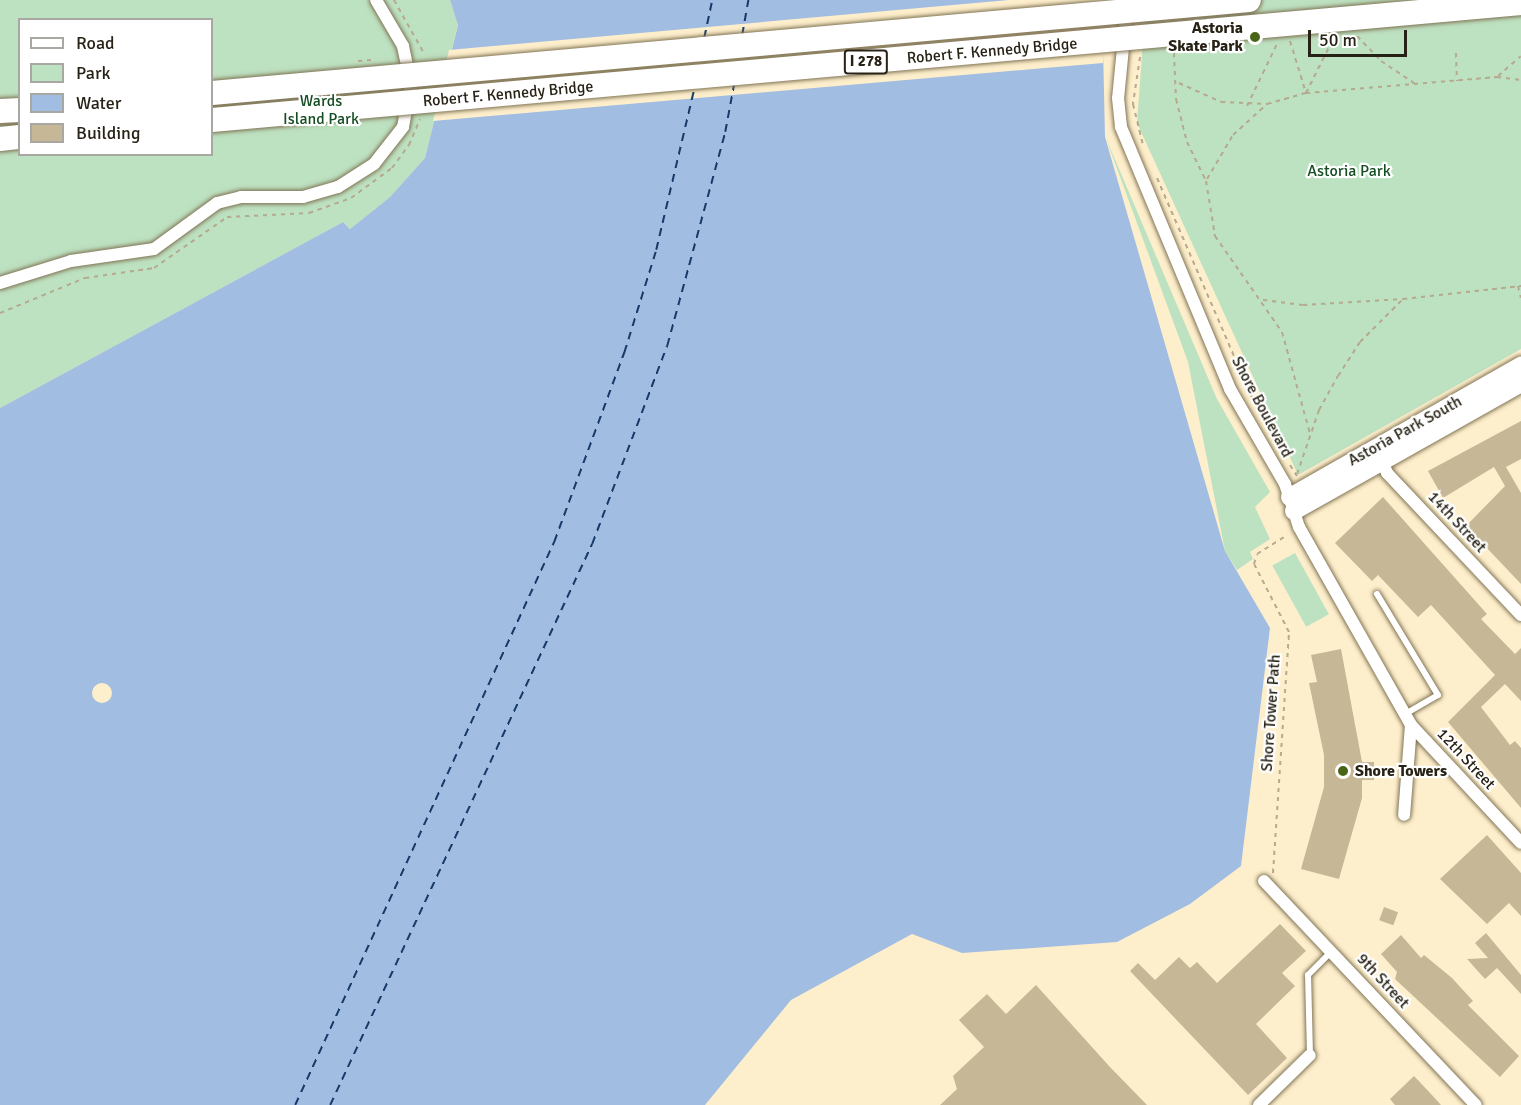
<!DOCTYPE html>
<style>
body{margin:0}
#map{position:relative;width:1521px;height:1105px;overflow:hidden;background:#feefcc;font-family:Signika,sans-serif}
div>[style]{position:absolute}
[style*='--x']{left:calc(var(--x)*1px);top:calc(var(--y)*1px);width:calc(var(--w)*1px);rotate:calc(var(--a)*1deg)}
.green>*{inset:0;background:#bde2c1;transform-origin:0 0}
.water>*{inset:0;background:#a2bde2}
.pier>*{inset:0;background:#feefcc}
.round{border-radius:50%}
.ferry>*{height:1.5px;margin-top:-0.75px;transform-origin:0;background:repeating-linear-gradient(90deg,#163968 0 8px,transparent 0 14px)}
.building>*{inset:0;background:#c6b897;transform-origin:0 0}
.path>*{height:2px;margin-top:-1px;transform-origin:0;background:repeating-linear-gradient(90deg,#b5a98e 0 4.5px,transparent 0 9px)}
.roads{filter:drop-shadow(0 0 2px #817455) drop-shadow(0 0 2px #817455)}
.lane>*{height:6px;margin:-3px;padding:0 3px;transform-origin:3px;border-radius:3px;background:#fff}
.street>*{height:12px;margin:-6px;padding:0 6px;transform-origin:6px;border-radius:6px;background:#fff}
.secondary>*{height:18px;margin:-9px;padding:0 9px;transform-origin:9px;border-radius:9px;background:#fff}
.highway>*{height:24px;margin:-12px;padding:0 12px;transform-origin:12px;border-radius:12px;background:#fff}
.path-bridge>*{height:2px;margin-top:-1px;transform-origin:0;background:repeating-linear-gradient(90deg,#b5a98e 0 4.5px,transparent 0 9px)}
.bridges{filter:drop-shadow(0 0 2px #817455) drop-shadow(0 0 2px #817455)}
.highway-bridge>*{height:24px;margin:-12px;padding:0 12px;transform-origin:12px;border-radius:12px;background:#fff}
.dots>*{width:16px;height:16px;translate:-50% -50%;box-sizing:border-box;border:3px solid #fff;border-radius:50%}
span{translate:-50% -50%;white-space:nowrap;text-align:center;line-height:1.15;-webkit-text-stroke:4.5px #fff;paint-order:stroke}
.shield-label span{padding:2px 4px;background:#fff;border:2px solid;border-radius:4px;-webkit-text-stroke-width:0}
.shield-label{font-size:15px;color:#272215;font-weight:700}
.poi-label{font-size:16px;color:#272215;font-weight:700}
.right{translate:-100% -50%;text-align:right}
.left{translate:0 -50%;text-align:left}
.street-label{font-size:16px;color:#272215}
.park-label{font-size:16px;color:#154d23}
.legend{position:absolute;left:18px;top:18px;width:195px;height:138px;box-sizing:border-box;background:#fff;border:2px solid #a9a7a1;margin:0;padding:8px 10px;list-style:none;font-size:18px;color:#272215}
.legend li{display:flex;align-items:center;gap:12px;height:30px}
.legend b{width:30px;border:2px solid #a9a7a1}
.scale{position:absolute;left:1308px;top:30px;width:99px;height:27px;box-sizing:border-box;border:3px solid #272215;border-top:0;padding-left:8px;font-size:18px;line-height:21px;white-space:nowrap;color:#272215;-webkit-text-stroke:4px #fff;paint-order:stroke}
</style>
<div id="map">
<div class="green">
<i style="clip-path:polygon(evenodd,0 0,450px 0,458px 24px,425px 158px,390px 197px,350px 229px,343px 222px,0 408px,0 0,20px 20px,212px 20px,212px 154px,20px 154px,20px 20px)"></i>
<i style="clip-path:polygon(1146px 0,1521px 0,1521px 349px,1298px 475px,1137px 123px)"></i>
<i style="clip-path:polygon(1105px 136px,1217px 399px,1270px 492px,1255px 507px,1270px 539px,1250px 552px,1253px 559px,1237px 570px,1225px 551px,1188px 362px)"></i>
<i style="left:1295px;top:553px;width:70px;height:26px;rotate:61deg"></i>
</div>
<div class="water">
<i style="clip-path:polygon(450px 0,1102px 0,1105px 137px,1225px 551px,1270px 628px,1241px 866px,1190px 904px,1117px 942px,962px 953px,912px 934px,791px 1000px,705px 1105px,0 1105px,0 408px,343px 222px,350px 229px,390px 197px,425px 158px,458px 25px)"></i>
</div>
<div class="pier">
<i style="clip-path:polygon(1009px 0,1105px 0,1103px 63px,433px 121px,449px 50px)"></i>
<i class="round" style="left:92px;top:683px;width:20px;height:20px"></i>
</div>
<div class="ferry">
<i style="--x:742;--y:35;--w:36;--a:-80"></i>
<i style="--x:704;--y:38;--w:39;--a:-78"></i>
<i style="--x:295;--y:1105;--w:620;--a:-65.3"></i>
<i style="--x:554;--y:542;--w:202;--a:-69.7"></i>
<i style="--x:624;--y:353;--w:108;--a:-72.7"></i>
<i style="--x:656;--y:250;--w:165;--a:-76.7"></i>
<i style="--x:330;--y:1105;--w:619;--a:-64.97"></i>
<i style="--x:592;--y:544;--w:212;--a:-69.3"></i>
<i style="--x:667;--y:346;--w:222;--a:-74.8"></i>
<i style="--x:725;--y:132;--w:49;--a:-79.4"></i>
</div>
<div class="building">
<i style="clip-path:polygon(1521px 421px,1521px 459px,1506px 467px,1521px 493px,1521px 584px,1466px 526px,1505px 486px,1494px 467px,1443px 498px,1428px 471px)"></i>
<i style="clip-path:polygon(1383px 497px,1487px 614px,1481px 619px,1515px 654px,1521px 648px,1521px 701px,1505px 684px,1481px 707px,1510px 745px,1515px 741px,1521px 748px,1521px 808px,1448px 722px,1495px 675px,1431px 605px,1418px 617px,1378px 575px,1372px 581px,1335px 543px)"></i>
<i style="clip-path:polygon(1341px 649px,1362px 762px,1374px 762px,1374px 780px,1362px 780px,1362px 798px,1339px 879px,1301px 869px,1324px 787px,1324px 755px,1309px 683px,1317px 682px,1311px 655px)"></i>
<i style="clip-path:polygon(1487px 835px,1521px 873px,1521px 916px,1509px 903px,1487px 924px,1440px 879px)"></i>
<i style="left:1384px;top:907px;width:15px;height:14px;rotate:20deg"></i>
<i style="clip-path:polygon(1280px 924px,1306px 951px,1282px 973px,1295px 986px,1256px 1024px,1287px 1058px,1248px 1095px,1130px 971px,1138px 963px,1155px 980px,1179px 957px,1190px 968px,1197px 962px,1217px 983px)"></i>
<i style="clip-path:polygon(1486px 933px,1521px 975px,1521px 994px,1497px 968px,1485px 979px,1467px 959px,1488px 958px,1475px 943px)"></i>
<i style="clip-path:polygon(1401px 935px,1421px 958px,1424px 955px,1452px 978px,1473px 1001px,1468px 1005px,1519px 1056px,1500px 1077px,1395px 979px,1397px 972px,1381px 954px)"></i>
<i style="clip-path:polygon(1036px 985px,1110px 1067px,1147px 1105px,940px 1105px,957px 1089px,953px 1076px,984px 1047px,959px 1020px,987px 994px,1006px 1014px)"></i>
<i style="clip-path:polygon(1414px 1076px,1431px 1094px,1441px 1105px,1395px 1105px,1390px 1099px)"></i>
</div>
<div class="path">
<i style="--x:394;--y:0;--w:63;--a:60.6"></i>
<i style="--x:1357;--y:36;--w:35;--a:46"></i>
<i style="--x:1381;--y:61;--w:43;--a:33.7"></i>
<i style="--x:1290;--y:41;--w:54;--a:72.9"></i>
<i style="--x:1174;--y:53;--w:46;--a:87.5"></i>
<i style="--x:1176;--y:99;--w:44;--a:75.7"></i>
<i style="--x:1187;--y:142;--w:43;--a:64"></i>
<i style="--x:1206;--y:181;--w:56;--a:80.7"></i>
<i style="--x:1215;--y:236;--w:117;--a:55.1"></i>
<i style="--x:1282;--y:332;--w:106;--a:74.6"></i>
<i style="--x:1456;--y:53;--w:28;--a:88"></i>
<i style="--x:1140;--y:57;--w:48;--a:98.5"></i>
<i style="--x:1133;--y:104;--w:42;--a:76.3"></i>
<i style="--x:1498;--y:76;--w:30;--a:-41"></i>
<i style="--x:1179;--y:83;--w:46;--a:24.3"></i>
<i style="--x:1221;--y:102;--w:46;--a:2.5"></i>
<i style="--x:1306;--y:93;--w:60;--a:-63.4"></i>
<i style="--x:1247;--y:106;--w:69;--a:-64.2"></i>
<i style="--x:1157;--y:178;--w:252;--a:66.6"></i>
<i style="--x:1207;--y:179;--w:51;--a:-59.4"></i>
<i style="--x:1233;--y:135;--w:46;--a:-42.4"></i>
<i style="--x:1267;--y:104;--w:41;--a:-15.8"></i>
<i style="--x:1306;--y:93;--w:192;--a:-4.8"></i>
<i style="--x:1497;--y:77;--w:24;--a:7"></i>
<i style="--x:1518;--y:286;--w:12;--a:76"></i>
<i style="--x:1263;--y:300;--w:40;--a:7.1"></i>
<i style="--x:1303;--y:305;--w:100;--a:-3.4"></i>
<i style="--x:0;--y:313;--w:92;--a:-22.4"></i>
<i style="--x:85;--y:278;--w:70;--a:-8.2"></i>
<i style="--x:154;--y:268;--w:89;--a:-34.9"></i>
<i style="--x:227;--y:217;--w:82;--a:-2.8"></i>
<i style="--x:309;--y:213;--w:45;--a:-19.7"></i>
<i style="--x:351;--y:198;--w:51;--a:-36.2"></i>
<i style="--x:392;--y:168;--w:29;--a:-54"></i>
<i style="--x:409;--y:145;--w:28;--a:-67"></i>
<i style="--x:1290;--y:465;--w:13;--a:58"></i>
<i style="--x:1297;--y:474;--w:68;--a:-71"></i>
<i style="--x:1319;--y:410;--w:39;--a:-61"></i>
<i style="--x:1338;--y:376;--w:40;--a:-57.1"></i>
<i style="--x:1360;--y:342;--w:61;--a:-45"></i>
<i style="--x:1403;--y:299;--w:119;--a:-6.3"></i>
<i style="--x:1273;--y:873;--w:242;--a:-86.2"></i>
<i style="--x:1289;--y:632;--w:76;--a:-117.2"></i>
<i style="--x:1254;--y:564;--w:10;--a:-73"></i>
<i style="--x:1257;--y:554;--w:36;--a:-32"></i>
</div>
<div class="roads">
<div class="lane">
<i style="--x:1377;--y:594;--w:118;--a:58.9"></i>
<i style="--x:1438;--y:695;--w:38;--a:150"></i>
<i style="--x:1310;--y:1055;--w:80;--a:-91.4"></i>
<i style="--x:1308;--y:975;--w:33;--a:-45"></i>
</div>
<div class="street">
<i style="--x:1127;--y:7;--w:91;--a:95.6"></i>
<i style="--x:1118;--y:98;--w:29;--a:84"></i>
<i style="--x:1121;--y:127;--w:284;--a:67.4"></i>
<i style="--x:1230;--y:389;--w:110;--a:59.9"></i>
<i style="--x:1285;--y:484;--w:45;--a:72"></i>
<i style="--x:1299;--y:527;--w:227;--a:60.5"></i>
<i style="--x:1411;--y:725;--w:90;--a:94.4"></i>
<i style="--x:0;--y:283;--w:74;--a:-17.2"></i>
<i style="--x:71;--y:261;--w:84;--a:-8.2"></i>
<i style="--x:154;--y:249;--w:78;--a:-36.1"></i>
<i style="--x:217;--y:203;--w:25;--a:-14"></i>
<i style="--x:241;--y:197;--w:62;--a:0"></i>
<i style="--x:303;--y:197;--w:36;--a:-16"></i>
<i style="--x:338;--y:187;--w:43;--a:-32.6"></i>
<i style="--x:374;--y:164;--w:47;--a:-51.9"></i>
<i style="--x:403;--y:127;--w:44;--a:-79.5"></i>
<i style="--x:411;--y:84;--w:39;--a:-102"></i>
<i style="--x:403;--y:46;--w:53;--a:-120.4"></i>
<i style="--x:1380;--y:457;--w:17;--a:66"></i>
<i style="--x:1387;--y:473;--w:195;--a:46.7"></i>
<i style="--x:1411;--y:725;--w:161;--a:47"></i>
<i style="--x:1264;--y:881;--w:308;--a:46.6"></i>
<i style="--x:1259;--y:1105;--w:71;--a:-44.4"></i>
</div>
<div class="secondary">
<i style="--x:1290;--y:497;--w:266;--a:-29.6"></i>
<i style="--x:1294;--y:511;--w:261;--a:-29.4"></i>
</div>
<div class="highway">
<i style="--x:0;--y:111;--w:20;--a:-3"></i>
<i style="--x:0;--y:139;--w:20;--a:-6"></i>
</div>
</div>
<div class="path-bridge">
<i style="--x:358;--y:61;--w:13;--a:-4"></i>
</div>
<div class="bridges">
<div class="highway-bridge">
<i style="--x:212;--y:93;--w:1041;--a:-5.12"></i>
<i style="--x:212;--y:120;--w:1314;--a:-5.11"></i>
</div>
</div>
<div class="dots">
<i style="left:1255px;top:37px;background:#486416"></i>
<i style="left:1343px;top:771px;background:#486416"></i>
</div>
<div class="shield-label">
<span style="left:866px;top:62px">I 278</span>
</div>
<div class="poi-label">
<span class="right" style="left:1243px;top:37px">Astoria<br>Skate Park</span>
<span class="left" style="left:1355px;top:771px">Shore Towers</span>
</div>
<div class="street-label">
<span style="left:992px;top:51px;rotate:-5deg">Robert F. Kennedy Bridge</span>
<span style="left:508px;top:94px;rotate:-5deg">Robert F. Kennedy Bridge</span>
<span style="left:1262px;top:407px;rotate:62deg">Shore Boulevard</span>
<span style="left:1405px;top:431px;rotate:-29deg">Astoria Park South</span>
<span style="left:1457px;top:522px;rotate:47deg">14th Street</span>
<span style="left:1271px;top:713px;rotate:-86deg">Shore Tower Path</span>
<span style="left:1466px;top:759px;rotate:47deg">12th Street</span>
<span style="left:1383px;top:981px;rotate:47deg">9th Street</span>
</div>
<div class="park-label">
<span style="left:321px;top:110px">Wards<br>Island Park</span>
<span style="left:1349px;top:171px">Astoria Park</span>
</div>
<ul class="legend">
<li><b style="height:8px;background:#fff"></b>Road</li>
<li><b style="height:16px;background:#bde2c1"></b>Park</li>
<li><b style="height:16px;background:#a2bde2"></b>Water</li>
<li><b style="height:16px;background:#c6b897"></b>Building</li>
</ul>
<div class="scale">50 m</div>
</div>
